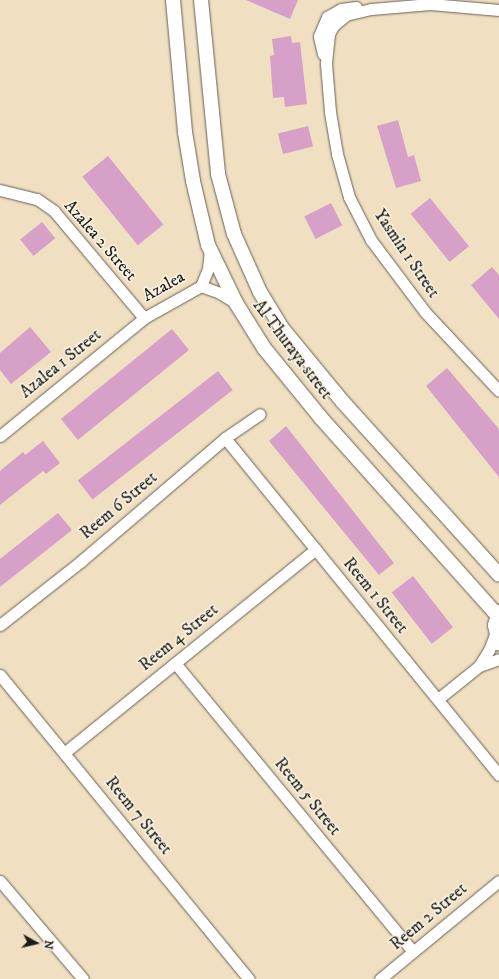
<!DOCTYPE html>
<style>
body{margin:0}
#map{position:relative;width:499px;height:979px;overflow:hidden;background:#f0e0c1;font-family:"IM FELL DW Pica",serif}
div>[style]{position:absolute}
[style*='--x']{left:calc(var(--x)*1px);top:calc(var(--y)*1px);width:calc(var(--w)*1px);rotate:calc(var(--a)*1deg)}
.building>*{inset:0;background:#d6a0c9;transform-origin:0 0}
.roads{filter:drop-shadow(0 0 1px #666156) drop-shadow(0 0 1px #666156)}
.minor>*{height:11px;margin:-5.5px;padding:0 5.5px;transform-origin:5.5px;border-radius:5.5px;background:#fff}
.tertiary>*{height:14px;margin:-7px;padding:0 7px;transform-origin:7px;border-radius:7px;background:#fff}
span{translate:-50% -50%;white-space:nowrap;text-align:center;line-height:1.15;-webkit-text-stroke:3px #fcf5e5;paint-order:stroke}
.street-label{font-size:17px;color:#1c1c1c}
.north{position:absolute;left:16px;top:923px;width:40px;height:40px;-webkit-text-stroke:3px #fcf5e5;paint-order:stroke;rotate:98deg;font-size:11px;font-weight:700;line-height:16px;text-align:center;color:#1c1c1c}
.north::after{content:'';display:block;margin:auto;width:14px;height:18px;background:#1c1c1c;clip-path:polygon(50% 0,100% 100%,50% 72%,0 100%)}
</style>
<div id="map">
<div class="building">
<i style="clip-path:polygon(246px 0,298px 0,290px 19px)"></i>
<i style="clip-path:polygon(291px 36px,292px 43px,300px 42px,307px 104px,285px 107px,284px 97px,273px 98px,270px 56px,274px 55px,272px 39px)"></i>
<i style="clip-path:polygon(398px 120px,408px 157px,414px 155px,421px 181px,396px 188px,377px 126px)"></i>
<i style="left:308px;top:126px;width:21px;height:31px;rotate:76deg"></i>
<i style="left:108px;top:156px;width:88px;height:33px;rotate:51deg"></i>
<i style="left:430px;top:198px;width:62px;height:25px;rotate:51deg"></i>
<i style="left:331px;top:203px;width:25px;height:30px;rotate:63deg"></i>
<i style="left:42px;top:222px;width:21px;height:28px;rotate:51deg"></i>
<i style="clip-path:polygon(492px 267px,499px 275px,499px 319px,471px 285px)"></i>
<i style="clip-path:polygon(30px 327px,51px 352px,11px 384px,0 370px,0 353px)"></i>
<i style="left:172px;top:329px;width:27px;height:143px;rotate:51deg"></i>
<i style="clip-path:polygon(447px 368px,499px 429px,499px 477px,426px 386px)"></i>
<i style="left:218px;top:371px;width:24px;height:178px;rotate:52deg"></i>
<i style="clip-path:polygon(286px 426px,394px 563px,379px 575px,269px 441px)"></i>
<i style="clip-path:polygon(43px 441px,60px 463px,46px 474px,43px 471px,0 505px,0 471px,23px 452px,25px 455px)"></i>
<i style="clip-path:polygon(58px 513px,72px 530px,0 587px,0 559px)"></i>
<i style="left:413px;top:576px;width:65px;height:27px;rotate:52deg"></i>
</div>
<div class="roads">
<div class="minor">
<i style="--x:499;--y:10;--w:69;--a:-175"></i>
<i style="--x:430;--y:4;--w:59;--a:175.2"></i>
<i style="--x:371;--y:9;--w:26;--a:167"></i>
<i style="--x:346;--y:15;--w:17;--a:140"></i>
<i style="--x:333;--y:26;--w:9;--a:117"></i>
<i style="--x:329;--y:34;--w:30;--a:96"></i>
<i style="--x:326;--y:64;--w:48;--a:85.2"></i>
<i style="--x:330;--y:112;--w:43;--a:80.5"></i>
<i style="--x:337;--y:154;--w:45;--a:74.4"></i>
<i style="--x:349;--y:197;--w:48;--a:62.9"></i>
<i style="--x:371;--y:240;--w:90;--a:53.1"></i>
<i style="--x:425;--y:312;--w:108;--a:46.9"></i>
<i style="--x:323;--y:54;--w:18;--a:-103"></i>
<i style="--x:319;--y:36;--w:21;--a:-67"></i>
<i style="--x:327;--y:17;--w:16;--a:-30"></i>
<i style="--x:341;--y:9;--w:15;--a:-8"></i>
<i style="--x:0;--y:190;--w:38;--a:14"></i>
<i style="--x:37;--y:199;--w:21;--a:35"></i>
<i style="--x:54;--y:211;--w:140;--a:49.9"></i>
<i style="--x:201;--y:286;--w:20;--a:20"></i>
<i style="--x:220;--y:293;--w:19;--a:32"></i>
<i style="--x:0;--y:436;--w:186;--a:-39.3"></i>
<i style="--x:144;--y:318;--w:65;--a:-29.3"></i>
<i style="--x:201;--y:286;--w:18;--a:-68"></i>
<i style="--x:208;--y:269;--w:19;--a:-84"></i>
<i style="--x:225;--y:438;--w:434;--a:50.9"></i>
<i style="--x:0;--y:625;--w:102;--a:-38.2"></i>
<i style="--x:80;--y:562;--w:191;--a:-40.5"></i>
<i style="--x:225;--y:438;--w:42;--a:-34.4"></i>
<i style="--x:175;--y:663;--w:374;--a:50.5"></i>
<i style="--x:479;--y:666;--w:21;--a:-19"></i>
<i style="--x:0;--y:675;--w:393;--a:50.7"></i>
<i style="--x:438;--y:699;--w:53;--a:-38.8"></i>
<i style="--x:479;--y:666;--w:19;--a:-58"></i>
<i style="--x:489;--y:650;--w:17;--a:-69"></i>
<i style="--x:64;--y:753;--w:324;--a:-39"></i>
<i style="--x:0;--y:881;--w:128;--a:49.7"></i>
<i style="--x:380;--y:979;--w:154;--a:-39.5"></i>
</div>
<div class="tertiary">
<i style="--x:173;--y:0;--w:133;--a:84.8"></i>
<i style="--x:185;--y:132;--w:50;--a:80.7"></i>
<i style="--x:193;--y:181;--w:66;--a:76.8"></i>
<i style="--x:208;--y:245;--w:64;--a:64.2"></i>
<i style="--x:236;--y:303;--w:53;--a:58.1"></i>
<i style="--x:264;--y:348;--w:90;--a:50.8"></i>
<i style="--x:321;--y:418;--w:264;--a:48.2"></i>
<i style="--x:201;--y:0;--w:175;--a:84.4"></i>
<i style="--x:218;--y:174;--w:62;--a:75.1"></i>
<i style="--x:234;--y:234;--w:64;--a:65.9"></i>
<i style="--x:260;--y:292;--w:42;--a:58.6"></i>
<i style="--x:282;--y:328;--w:94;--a:50.6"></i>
<i style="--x:342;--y:401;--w:234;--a:47.9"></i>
<i style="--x:499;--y:612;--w:14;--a:107"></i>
<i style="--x:495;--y:625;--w:19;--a:78"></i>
</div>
</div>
<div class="street-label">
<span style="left:100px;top:241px;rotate:49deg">Azalea 2 Street</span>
<span style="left:406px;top:254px;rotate:56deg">Yasmin 1 Street</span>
<span style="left:164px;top:287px;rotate:-29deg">Azalea</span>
<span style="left:292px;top:350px;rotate:53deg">Al Thuraya street</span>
<span style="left:61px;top:364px;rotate:-39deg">Azalea 1 Street</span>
<span style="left:119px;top:506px;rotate:-40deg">Reem 6 Street</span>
<span style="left:375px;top:596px;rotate:51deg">Reem 1 Street</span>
<span style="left:179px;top:638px;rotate:-39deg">Reem 4 Street</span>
<span style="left:307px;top:797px;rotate:51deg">Reem 5 Street</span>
<span style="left:138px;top:816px;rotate:51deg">Reem 7 Street</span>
<span style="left:429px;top:917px;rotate:-40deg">Reem 2 Street</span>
</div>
<div class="north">N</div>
</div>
